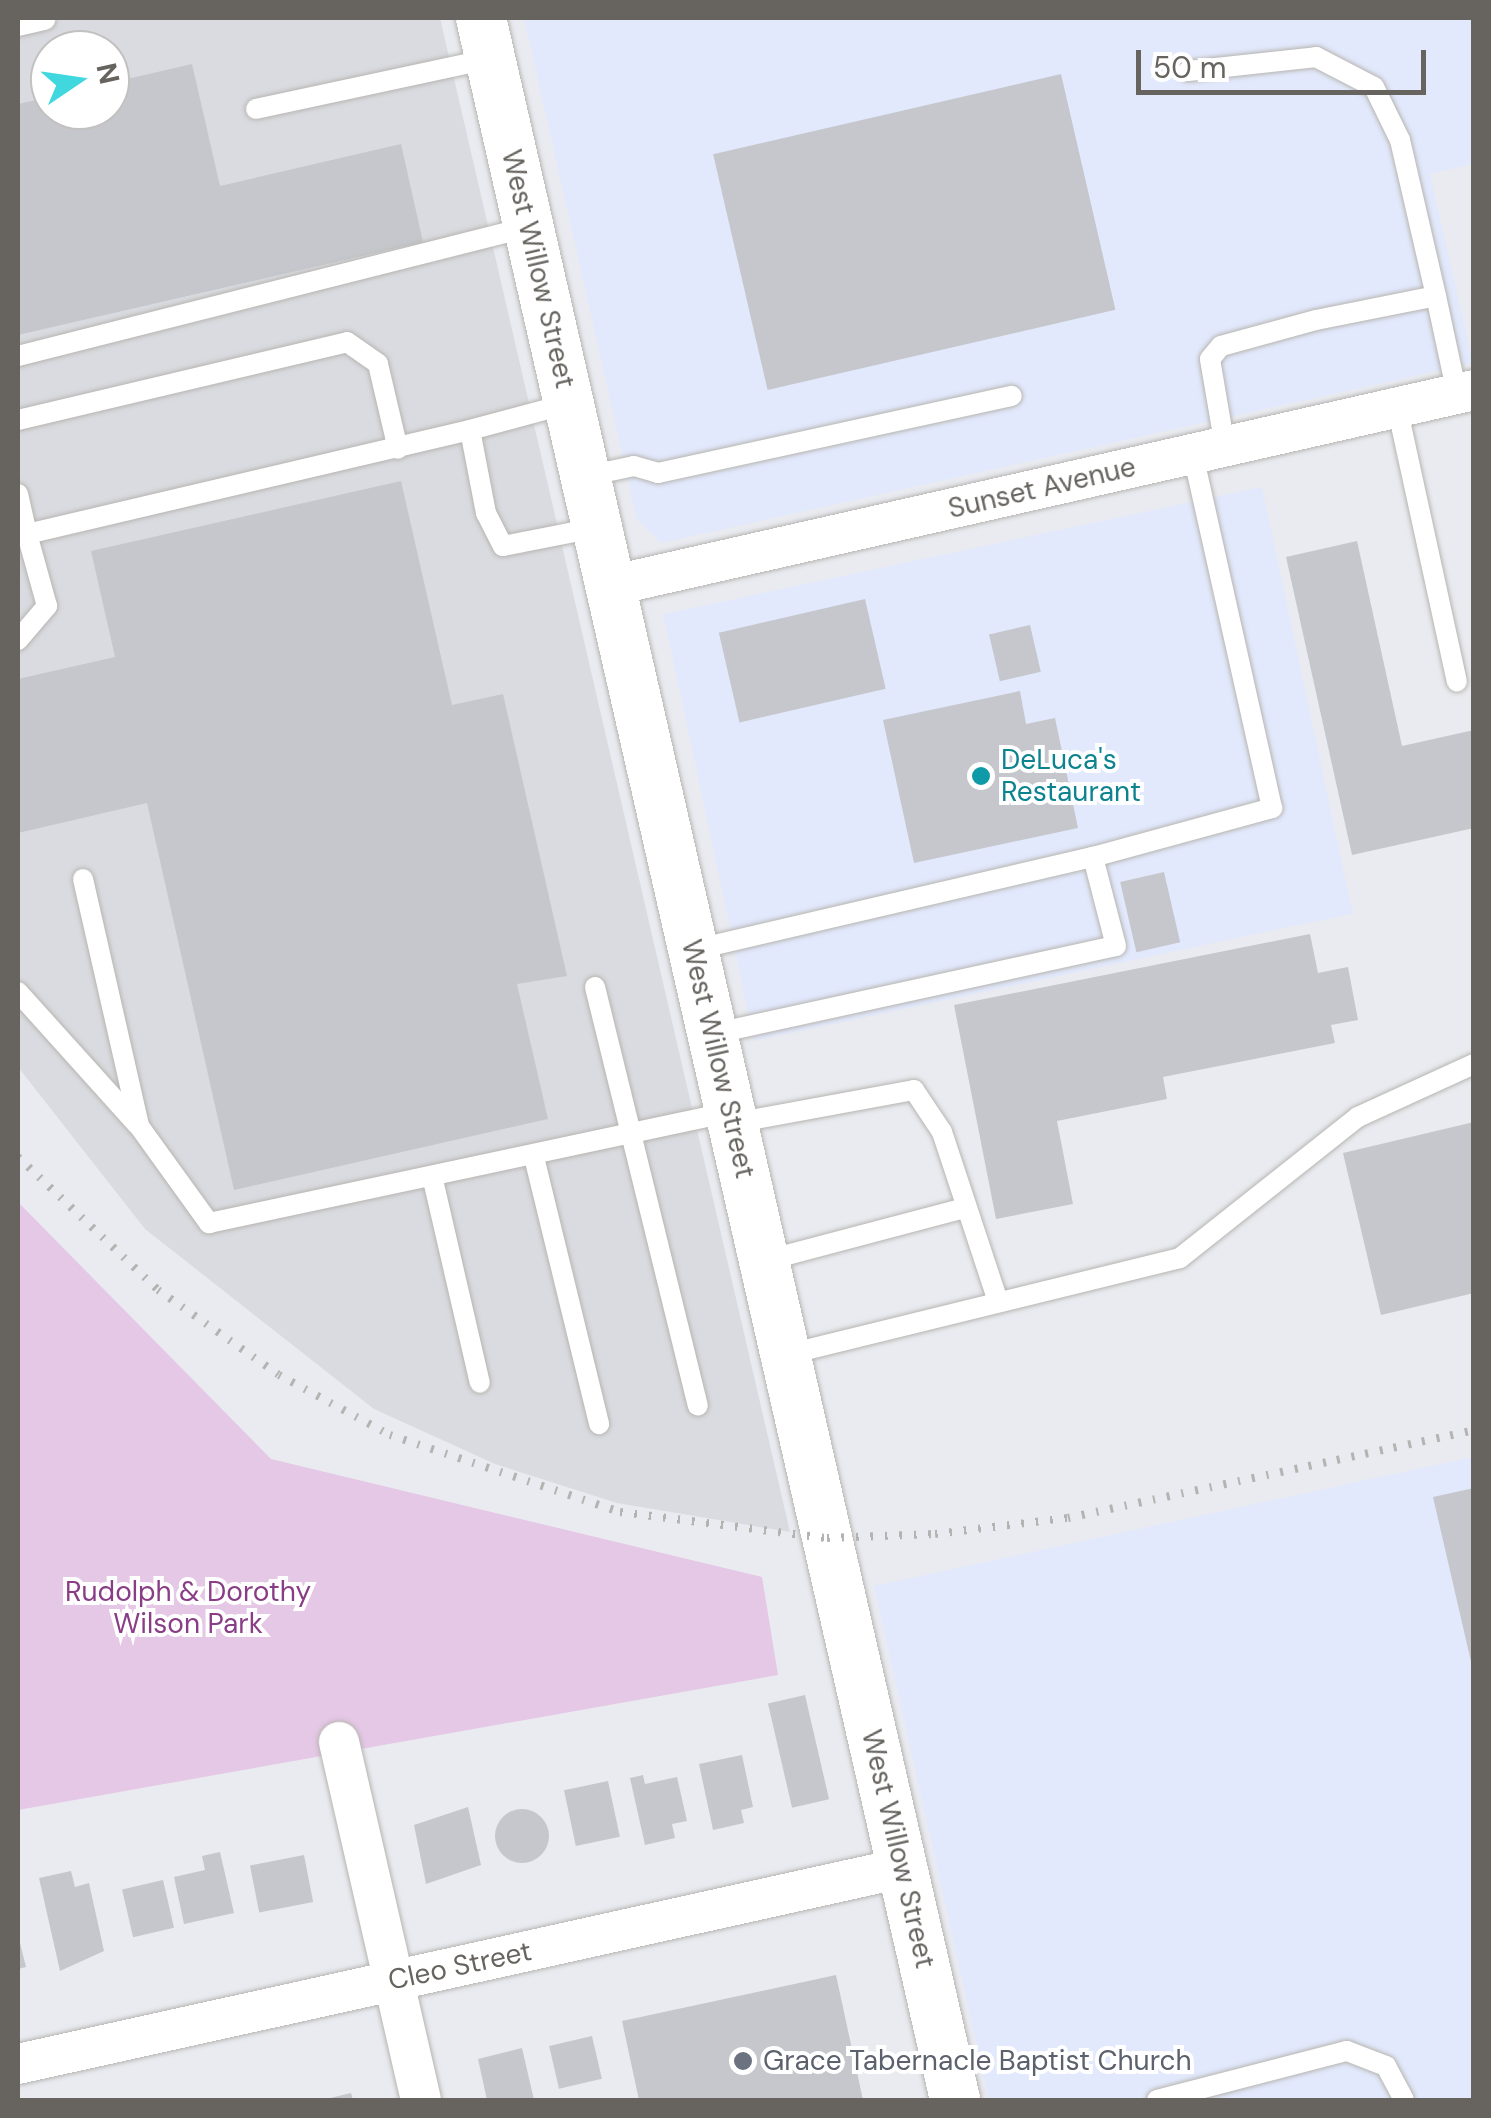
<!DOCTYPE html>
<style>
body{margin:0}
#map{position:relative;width:1491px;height:2118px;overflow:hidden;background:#e9ebf0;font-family:"DM Sans",sans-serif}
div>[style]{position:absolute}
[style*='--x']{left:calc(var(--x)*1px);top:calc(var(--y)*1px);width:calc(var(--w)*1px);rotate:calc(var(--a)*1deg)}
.commercial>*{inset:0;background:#e2e9fc;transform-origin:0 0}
.industrial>*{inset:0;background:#dadbe0}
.green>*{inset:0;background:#e5c7e6}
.building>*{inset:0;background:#c5c7cc;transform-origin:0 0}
.round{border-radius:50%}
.roads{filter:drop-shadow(0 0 2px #b7b5b1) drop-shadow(0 0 2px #b7b5b1)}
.service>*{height:20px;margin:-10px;padding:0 10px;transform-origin:10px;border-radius:10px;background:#fff}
.minor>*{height:40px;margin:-20px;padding:0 20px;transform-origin:20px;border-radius:20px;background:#fff}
.tertiary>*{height:50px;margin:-25px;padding:0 25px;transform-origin:25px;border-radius:25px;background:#fff}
.rail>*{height:8px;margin-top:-4px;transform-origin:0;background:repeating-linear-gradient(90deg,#b3b3b2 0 2.5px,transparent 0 14.5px)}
.dots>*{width:28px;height:28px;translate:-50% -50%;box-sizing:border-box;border:5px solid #fff;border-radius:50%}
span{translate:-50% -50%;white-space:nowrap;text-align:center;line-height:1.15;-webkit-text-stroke:8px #fff;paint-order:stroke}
.street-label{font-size:28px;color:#676460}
.culture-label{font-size:28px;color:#0d838f}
.left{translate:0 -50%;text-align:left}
.park-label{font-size:28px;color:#893d87}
.worship-label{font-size:28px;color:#5b616d}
.frame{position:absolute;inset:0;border:20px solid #676460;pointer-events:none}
.north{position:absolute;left:30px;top:30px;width:100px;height:100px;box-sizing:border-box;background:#fff;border:2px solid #c2c1bf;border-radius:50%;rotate:77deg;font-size:28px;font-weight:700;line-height:40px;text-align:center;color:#676460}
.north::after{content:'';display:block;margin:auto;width:35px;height:45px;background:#40d7df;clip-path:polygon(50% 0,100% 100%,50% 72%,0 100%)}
.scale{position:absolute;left:1136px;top:50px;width:290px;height:45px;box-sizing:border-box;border:5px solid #676460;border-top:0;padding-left:12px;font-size:30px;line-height:35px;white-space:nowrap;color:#676460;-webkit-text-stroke:8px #fff;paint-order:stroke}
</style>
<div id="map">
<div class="commercial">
<i style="clip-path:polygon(524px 18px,1473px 18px,1473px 164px,1430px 174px,1473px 363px,661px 543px,637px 519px)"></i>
<i style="left:1262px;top:487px;width:436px;height:612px;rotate:78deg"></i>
<i style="clip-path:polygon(1473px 1457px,1473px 2100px,989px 2100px,874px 1586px)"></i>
</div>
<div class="industrial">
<i style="clip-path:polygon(evenodd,18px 18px,440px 18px,790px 1532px,617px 1503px,495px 1464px,374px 1409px,145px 1229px,18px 1067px,18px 18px,50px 50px,110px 50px,110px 110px,50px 110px,50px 50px)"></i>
</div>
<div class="green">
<i style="clip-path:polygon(18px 1202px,271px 1459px,762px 1577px,778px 1675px,18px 1810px)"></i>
</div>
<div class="building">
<i style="clip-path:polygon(192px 64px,220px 186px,401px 144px,423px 242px,18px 335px,18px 104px,50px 97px,50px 110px,110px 110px,110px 83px)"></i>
<i style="left:1061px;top:74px;width:242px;height:357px;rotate:77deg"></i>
<i style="clip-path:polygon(401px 481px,452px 705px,503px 694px,567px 976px,517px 984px,548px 1119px,234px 1190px,147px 803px,18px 833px,18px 679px,115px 657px,91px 551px)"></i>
<i style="clip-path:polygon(1357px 541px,1402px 746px,1474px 730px,1474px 828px,1352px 855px,1286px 557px)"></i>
<i style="left:865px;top:599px;width:92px;height:150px;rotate:77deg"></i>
<i style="left:1030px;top:625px;width:48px;height:42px;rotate:77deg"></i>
<i style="clip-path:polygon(1020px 691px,1026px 724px,1055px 718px,1078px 828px,914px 863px,883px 720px)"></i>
<i style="left:1164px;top:872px;width:72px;height:45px;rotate:77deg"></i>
<i style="clip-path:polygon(1310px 934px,1318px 973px,1348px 967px,1358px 1020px,1331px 1025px,1335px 1043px,1163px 1077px,1167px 1099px,1057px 1121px,1073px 1204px,996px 1219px,954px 1005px)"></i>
<i style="clip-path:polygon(1474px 1122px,1474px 1293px,1381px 1315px,1343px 1153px)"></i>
<i style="clip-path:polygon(1474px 1488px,1474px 1666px,1472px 1666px,1433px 1497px)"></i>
<i style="left:805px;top:1695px;width:107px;height:38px;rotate:77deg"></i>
<i style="clip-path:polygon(742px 1755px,753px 1807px,741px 1810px,744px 1823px,713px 1830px,699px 1764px)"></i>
<i style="clip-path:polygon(643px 1775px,645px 1784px,677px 1777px,687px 1821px,672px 1824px,675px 1838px,645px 1845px,630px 1778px)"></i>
<i style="left:608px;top:1781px;width:57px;height:45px;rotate:78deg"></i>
<i style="clip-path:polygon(468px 1807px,481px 1865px,426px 1884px,414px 1825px)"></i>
<i class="round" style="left:495px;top:1809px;width:54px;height:54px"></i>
<i style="clip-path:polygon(220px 1852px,234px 1913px,184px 1924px,174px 1877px,205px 1870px,202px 1856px)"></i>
<i style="left:304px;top:1855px;width:48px;height:55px;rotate:79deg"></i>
<i style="clip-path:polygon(71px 1871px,75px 1887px,89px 1883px,104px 1951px,60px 1971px,39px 1878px)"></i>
<i style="left:163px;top:1880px;width:49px;height:42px;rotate:77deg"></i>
<i style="clip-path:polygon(18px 1935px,26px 1967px,18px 1969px)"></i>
<i style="clip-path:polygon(836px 1975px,863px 2100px,639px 2100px,622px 2021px)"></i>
<i style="left:592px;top:2036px;width:44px;height:44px;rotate:77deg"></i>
<i style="clip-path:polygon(522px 2048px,534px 2100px,487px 2100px,478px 2059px)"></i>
<i style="clip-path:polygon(351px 2093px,353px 2100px,326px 2100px,326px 2099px)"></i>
</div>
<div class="roads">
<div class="service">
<i style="--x:18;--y:26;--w:28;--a:-13"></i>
<i style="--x:1188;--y:71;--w:129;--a:-6.2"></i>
<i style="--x:1316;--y:57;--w:65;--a:27.3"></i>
<i style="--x:1374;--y:87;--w:59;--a:63.9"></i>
<i style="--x:1400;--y:140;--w:160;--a:77"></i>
<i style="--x:256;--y:109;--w:239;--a:-12.1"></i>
<i style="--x:18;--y:356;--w:526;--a:-14.19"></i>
<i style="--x:1397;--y:407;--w:281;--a:77.7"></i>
<i style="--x:18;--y:420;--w:338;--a:-13.3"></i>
<i style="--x:347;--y:342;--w:38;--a:35"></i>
<i style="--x:378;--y:364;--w:87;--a:76.8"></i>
<i style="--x:470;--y:430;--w:100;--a:-15"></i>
<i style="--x:1225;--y:447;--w:89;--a:-99.7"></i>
<i style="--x:1210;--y:359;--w:17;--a:-50"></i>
<i style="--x:1221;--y:346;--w:98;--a:-15.3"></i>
<i style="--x:1316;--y:320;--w:122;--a:-11.3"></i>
<i style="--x:1436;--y:296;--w:100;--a:77.9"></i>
<i style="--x:587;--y:476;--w:48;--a:-12"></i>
<i style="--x:634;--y:466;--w:25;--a:16"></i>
<i style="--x:658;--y:473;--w:362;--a:-12.3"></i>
<i style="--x:18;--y:494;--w:41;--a:77.3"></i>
<i style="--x:18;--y:640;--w:45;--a:-49.5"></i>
<i style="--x:47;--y:606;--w:75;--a:-105.5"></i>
<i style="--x:27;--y:534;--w:455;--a:-13.2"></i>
<i style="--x:470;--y:430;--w:85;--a:79.1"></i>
<i style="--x:486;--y:513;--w:37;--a:63"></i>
<i style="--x:503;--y:546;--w:94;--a:-11.1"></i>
<i style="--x:83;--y:879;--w:253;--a:77.2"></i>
<i style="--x:139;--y:1126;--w:120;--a:54.2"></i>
<i style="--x:209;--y:1223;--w:533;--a:-12.03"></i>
<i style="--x:693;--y:950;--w:411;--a:-13.1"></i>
<i style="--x:595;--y:987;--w:431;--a:76.2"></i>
<i style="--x:18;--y:992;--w:178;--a:48"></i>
<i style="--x:712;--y:1034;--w:413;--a:-12.3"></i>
<i style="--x:1116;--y:946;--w:92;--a:-104.5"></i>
<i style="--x:1093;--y:857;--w:186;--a:-15.3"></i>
<i style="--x:1272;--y:808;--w:363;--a:-102.6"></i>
<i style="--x:734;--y:1123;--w:183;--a:-10.4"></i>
<i style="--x:914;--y:1090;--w:50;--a:56.3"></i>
<i style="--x:942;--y:1132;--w:178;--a:71.7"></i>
<i style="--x:534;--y:1157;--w:275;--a:76.3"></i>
<i style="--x:433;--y:1180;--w:208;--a:77"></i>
<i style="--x:764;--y:1261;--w:207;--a:-14.8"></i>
<i style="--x:785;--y:1355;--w:407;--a:-13.8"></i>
<i style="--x:1180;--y:1258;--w:227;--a:-38.4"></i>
<i style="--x:1358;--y:1117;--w:128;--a:-24.6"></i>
<i style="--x:1157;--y:2100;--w:196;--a:-14.5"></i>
<i style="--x:1347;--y:2051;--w:42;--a:21"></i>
<i style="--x:1386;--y:2066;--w:38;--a:62"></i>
</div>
<div class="minor">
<i style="--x:610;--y:586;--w:886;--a:-12.78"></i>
<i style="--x:339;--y:1742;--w:367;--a:77.1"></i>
<i style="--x:18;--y:2064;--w:905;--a:-12.5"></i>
</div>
<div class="tertiary">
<i style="--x:481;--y:18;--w:2135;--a:77.17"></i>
</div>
</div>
<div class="rail">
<i style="--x:18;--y:1157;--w:193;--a:43.5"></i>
<i style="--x:158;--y:1290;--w:148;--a:35.1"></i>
<i style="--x:279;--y:1375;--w:126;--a:28.4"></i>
<i style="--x:390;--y:1435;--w:243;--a:18.5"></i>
<i style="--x:620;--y:1512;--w:209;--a:7.2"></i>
<i style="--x:827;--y:1538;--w:108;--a:-2.1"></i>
<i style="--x:935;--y:1534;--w:134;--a:-6.9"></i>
<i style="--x:1068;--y:1518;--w:415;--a:-12.2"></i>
</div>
<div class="dots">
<i style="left:981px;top:776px;background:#0f9aa8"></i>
<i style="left:743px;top:2061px;background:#6b7280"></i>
</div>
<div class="street-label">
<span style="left:538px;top:269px;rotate:77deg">West Willow Street</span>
<span style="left:1042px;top:488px;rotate:-13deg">Sunset Avenue</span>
<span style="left:718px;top:1059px;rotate:77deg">West Willow Street</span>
<span style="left:898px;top:1849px;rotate:77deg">West Willow Street</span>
<span style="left:460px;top:1966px;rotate:-12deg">Cleo Street</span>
</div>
<div class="culture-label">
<span class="left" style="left:1001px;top:776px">DeLuca's<br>Restaurant</span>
</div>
<div class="park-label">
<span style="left:188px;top:1608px">Rudolph &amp; Dorothy<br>Wilson Park</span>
</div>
<div class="worship-label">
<span class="left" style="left:763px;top:2061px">Grace Tabernacle Baptist Church</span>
</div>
<div class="frame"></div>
<div class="north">N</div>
<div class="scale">50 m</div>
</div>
